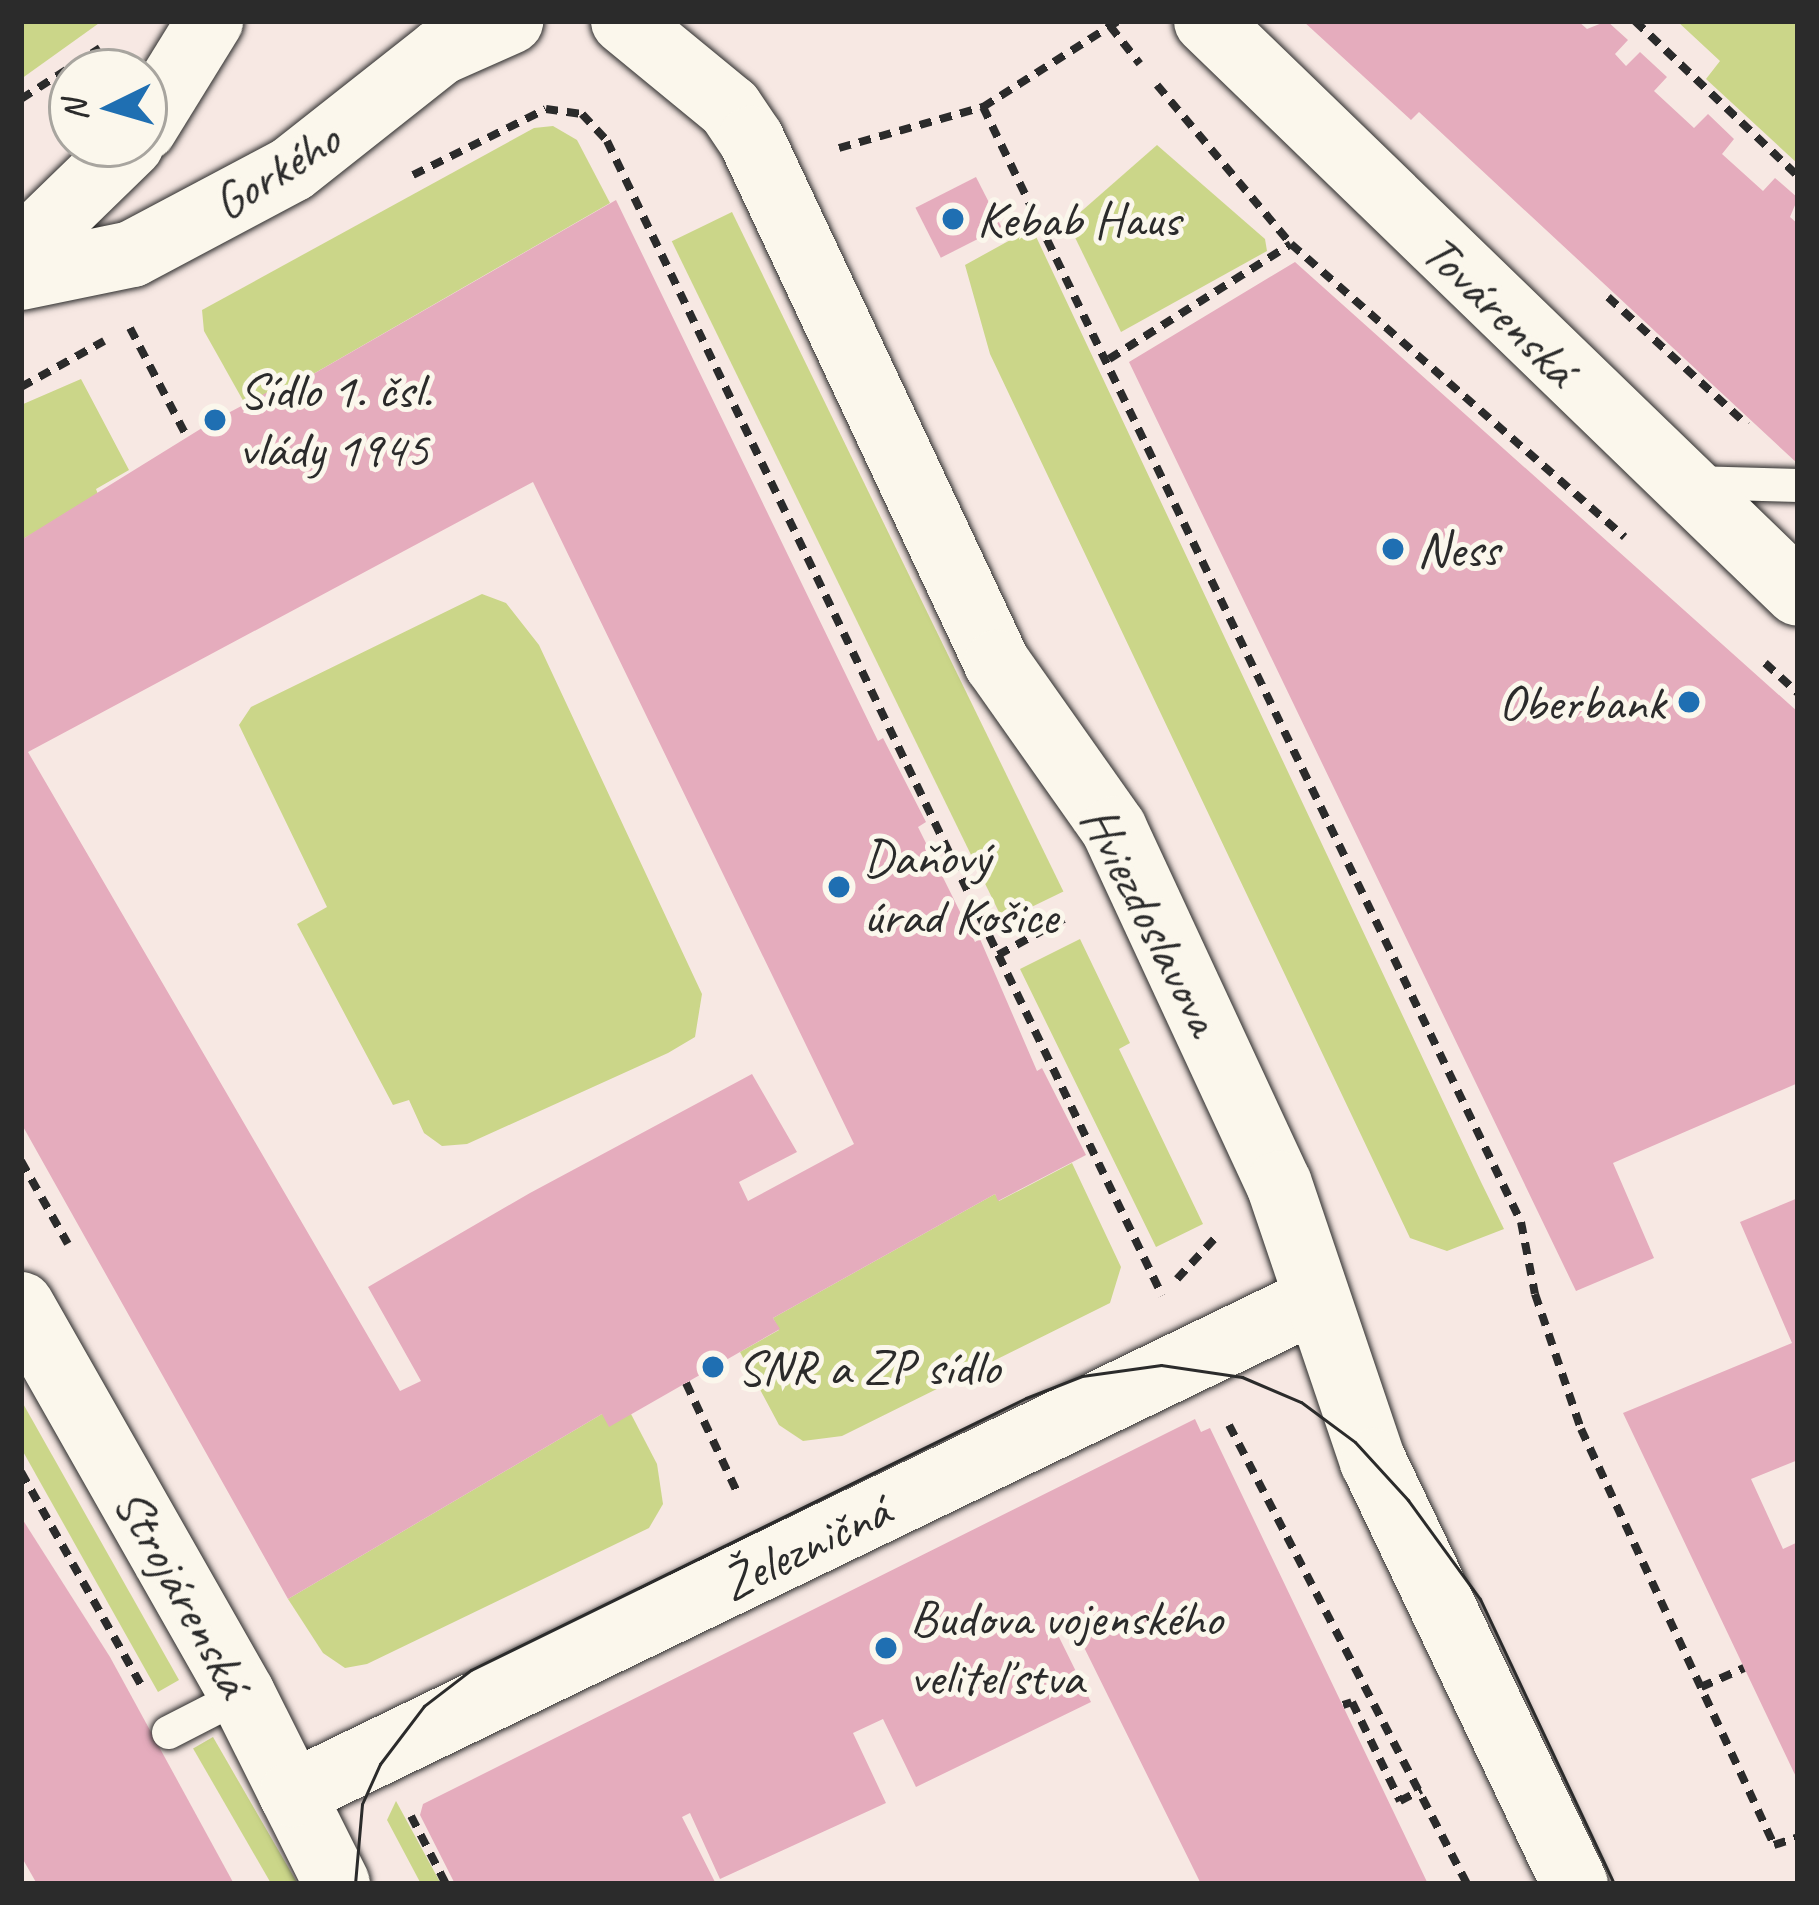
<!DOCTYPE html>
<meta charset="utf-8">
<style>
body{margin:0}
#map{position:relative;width:1819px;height:1905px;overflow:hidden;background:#f7e8e3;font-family:Caveat,sans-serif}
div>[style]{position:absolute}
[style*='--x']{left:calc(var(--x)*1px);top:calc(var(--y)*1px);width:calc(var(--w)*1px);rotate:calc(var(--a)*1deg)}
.green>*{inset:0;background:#cbd689;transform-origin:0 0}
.building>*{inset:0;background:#e5acbd;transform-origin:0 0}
.path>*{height:8px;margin-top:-4px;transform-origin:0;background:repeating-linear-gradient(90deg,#2b2b2b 0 12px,transparent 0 21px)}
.roads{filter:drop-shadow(0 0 3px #2b2b2b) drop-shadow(0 0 3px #2b2b2b)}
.service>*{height:33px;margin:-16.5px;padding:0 16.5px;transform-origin:16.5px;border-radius:16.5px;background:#fbf7ec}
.minor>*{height:66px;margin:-33px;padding:0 33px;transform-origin:33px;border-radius:33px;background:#fbf7ec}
.tertiary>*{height:66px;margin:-33px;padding:0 33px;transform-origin:33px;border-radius:33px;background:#fbf7ec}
.tram>*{height:3px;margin:-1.5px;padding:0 1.5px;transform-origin:1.5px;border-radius:1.5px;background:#2b2b2b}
.dots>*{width:33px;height:33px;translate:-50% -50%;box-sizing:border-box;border:6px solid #fbf7ec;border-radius:50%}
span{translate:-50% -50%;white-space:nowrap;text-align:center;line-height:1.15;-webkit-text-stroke:10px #fbf7ec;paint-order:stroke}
.street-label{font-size:51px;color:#2b2b2b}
.poi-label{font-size:51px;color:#2b2b2b}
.left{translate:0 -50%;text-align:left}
.right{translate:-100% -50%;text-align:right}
.frame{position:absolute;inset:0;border:24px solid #2b2b2b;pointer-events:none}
.north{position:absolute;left:48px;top:48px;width:120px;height:120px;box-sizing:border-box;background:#fbf7ec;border:3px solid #a8a59f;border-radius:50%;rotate:265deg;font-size:33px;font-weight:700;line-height:48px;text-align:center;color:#2b2b2b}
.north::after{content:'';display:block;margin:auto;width:42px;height:54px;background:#1f6fb2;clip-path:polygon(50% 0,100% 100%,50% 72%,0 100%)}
</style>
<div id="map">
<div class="green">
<i style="clip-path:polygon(21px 21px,102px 21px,21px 79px)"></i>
<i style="clip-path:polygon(1677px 21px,1798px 21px,1798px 164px,1706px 79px,1720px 61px)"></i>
<i style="clip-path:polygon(553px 126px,577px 140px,610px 203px,282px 392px,245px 404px,204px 331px,202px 310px,534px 128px)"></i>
<i style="clip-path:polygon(1157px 145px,1265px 239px,1267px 251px,1121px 332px,1068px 223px)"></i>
<i style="left:732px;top:212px;width:756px;height:67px;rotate:64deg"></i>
<i style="clip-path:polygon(1032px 228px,1481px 1182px,1504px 1229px,1447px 1251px,1410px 1238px,990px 354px,965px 265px)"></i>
<i style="clip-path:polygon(81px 379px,129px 470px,96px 489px,99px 497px,21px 540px,21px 405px)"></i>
<i style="clip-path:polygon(482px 594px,506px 603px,539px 645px,702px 994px,695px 1037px,668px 1053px,467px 1144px,442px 1146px,424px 1133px,409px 1100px,393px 1105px,297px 924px,327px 907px,239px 725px,251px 707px)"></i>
<i style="clip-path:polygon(1080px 939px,1130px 1043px,1119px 1049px,1203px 1224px,1156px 1247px,1020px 969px)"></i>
<i style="clip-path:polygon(1072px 1163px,1121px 1267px,1110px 1303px,842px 1436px,803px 1441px,779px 1425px,740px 1352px,779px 1330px,773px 1318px,995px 1194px,999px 1201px)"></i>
<i style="clip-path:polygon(21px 1400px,179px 1680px,158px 1692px,21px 1448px)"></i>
<i style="clip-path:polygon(602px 1414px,631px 1414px,657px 1464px,663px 1504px,649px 1528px,367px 1664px,345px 1668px,323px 1653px,288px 1599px)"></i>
<i style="left:213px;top:1737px;width:169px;height:23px;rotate:60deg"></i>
<i style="clip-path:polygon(396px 1801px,441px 1884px,421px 1884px,387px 1820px)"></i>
</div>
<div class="building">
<i style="clip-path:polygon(1303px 21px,1578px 21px,1587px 29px,1607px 21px,1628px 40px,1615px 54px,1626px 66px,1640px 52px,1667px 77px,1654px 91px,1694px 128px,1708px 114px,1734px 139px,1722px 154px,1763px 191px,1775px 178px,1798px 198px,1790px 217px,1798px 224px,1798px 464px,1419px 112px,1411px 120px)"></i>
<i style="left:976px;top:177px;width:56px;height:68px;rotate:63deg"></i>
<i style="clip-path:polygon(evenodd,616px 200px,878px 741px,883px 738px,926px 822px,918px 827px,975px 942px,980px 939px,1037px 1071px,1042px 1068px,1086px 1155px,998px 1201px,995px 1194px,773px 1318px,780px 1329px,609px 1427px,602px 1414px,288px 1599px,21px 1123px,21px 540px,215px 420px,279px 386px,282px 392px,616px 200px,533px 482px,854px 1144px,748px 1201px,739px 1182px,797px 1152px,752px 1074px,530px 1193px,368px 1287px,421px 1381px,400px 1391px,28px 752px,533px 482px)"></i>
<i style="clip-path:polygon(1295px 262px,1798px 712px,1798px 1083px,1613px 1163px,1654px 1258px,1576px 1291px,1129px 362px)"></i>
<i style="clip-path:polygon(1798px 1198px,1798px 1460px,1751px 1479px,1783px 1549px,1798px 1542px,1798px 1781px,1623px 1413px,1792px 1343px,1740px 1222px)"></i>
<i style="clip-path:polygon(1195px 1419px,1201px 1432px,1210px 1428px,1428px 1884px,1201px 1884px,1073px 1625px,1057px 1633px,1091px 1702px,916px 1787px,883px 1719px,853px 1733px,886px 1803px,720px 1879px,690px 1813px,682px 1817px,716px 1884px,455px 1884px,420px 1815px,423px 1804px)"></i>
<i style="clip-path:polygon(21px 1517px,110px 1657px,234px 1884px,37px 1884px,21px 1856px)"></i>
</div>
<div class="path">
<i style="--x:1635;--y:21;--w:225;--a:43.6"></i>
<i style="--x:1110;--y:26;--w:48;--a:51.7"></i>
<i style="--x:1157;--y:85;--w:208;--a:49.9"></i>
<i style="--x:21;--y:99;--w:94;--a:-32.8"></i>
<i style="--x:983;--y:107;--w:1238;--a:64.24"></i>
<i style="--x:1521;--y:1222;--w:73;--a:79"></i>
<i style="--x:1535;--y:1294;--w:143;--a:71.2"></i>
<i style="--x:1581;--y:1429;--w:459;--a:65.1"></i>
<i style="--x:1774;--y:1845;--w:25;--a:-18"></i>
<i style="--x:839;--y:148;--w:150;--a:-15.9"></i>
<i style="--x:983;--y:107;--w:160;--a:-32.5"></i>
<i style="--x:413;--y:175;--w:148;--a:-26.4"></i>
<i style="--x:546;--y:109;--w:36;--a:8"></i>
<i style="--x:582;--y:114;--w:37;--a:47"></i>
<i style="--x:607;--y:141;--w:1281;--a:64.32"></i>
<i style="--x:1608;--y:297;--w:189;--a:42.6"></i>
<i style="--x:130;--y:328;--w:123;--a:62.4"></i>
<i style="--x:1109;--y:359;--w:215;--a:-32.3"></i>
<i style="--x:1291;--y:244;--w:444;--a:41.3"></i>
<i style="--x:21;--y:387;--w:95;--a:-29"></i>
<i style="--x:1765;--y:663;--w:45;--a:42.3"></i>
<i style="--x:998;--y:955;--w:81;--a:-28.8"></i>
<i style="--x:21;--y:1161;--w:95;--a:60.5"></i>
<i style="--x:1177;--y:1279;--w:57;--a:-47.1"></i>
<i style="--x:686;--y:1383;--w:125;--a:64.9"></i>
<i style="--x:1229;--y:1425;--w:517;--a:62.59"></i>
<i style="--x:21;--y:1472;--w:244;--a:60.6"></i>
<i style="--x:1701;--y:1687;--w:47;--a:-23.8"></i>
<i style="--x:1343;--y:1705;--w:9;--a:-18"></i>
<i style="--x:1352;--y:1702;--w:110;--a:64.1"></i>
<i style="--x:1400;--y:1801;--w:24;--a:-28"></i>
<i style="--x:411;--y:1816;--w:76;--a:62.8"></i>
</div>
<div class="roads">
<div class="service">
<i style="--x:1692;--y:482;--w:106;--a:1.6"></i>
<i style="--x:168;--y:1732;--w:83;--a:-27.2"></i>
</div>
<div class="minor">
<i style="--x:21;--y:1305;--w:447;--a:60.4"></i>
<i style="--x:242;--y:1694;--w:212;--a:63.4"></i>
<i style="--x:292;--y:1794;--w:1138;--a:-25.78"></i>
</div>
<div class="tertiary">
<i style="--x:624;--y:21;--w:137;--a:39.4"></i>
<i style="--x:730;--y:108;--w:37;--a:56"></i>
<i style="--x:751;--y:139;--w:579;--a:64.85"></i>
<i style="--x:997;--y:663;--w:203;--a:54.8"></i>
<i style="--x:1114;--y:829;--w:391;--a:65.1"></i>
<i style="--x:1279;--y:1184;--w:293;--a:71.3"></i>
<i style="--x:1373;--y:1461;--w:469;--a:64.5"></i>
<i style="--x:1207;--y:21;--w:822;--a:44.06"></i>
<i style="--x:144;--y:128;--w:126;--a:-58.3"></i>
<i style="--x:21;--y:251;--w:153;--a:-44.2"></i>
<i style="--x:21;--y:277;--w:113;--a:-11.7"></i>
<i style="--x:132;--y:254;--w:181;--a:-28"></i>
<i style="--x:292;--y:169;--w:189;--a:-38.3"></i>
<i style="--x:440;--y:52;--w:77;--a:-23.9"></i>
</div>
</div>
<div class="tram">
<i style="--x:355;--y:1884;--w:80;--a:-85"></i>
<i style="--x:362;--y:1804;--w:44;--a:-65.8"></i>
<i style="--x:380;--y:1764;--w:73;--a:-52.8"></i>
<i style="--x:424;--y:1706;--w:59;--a:-37.5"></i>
<i style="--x:471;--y:1670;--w:618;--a:-26.11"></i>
<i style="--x:1026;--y:1398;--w:60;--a:-21.4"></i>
<i style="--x:1082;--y:1376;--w:80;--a:-7.9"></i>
<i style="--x:1161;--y:1365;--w:82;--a:8.4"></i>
<i style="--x:1242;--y:1377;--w:64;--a:23"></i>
<i style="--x:1301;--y:1402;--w:67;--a:36.5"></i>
<i style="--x:1355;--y:1442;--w:79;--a:47.6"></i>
<i style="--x:1408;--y:1500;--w:122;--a:54"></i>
<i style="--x:1480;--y:1599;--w:315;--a:64.8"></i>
</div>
<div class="dots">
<i style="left:953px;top:219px;background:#1f6fb2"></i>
<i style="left:215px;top:420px;background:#1f6fb2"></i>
<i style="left:1393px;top:549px;background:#1f6fb2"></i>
<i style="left:1689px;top:702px;background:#1f6fb2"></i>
<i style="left:839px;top:887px;background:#1f6fb2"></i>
<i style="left:713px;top:1367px;background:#1f6fb2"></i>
<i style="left:886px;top:1648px;background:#1f6fb2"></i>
</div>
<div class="street-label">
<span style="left:276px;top:171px;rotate:-32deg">Gorkého</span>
<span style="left:1500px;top:310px;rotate:44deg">Továrenská</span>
<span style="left:1151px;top:920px;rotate:63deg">Hviezdoslavova</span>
<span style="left:805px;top:1547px;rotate:-26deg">Železničná</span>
<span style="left:183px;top:1592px;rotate:61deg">Strojárenská</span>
</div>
<div class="poi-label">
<span class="left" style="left:977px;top:219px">Kebab Haus</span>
<span class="left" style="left:239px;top:420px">Sídlo 1. čsl.<br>vlády 1945</span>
<span class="left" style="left:1417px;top:549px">Ness</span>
<span class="right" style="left:1665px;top:702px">Oberbank</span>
<span class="left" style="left:863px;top:887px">Daňový<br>úrad Košice</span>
<span class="left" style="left:737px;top:1367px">SNR a ZP sídlo</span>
<span class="left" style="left:910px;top:1648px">Budova vojenského<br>veliteľstva</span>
</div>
<div class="frame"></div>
<div class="north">N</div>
</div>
